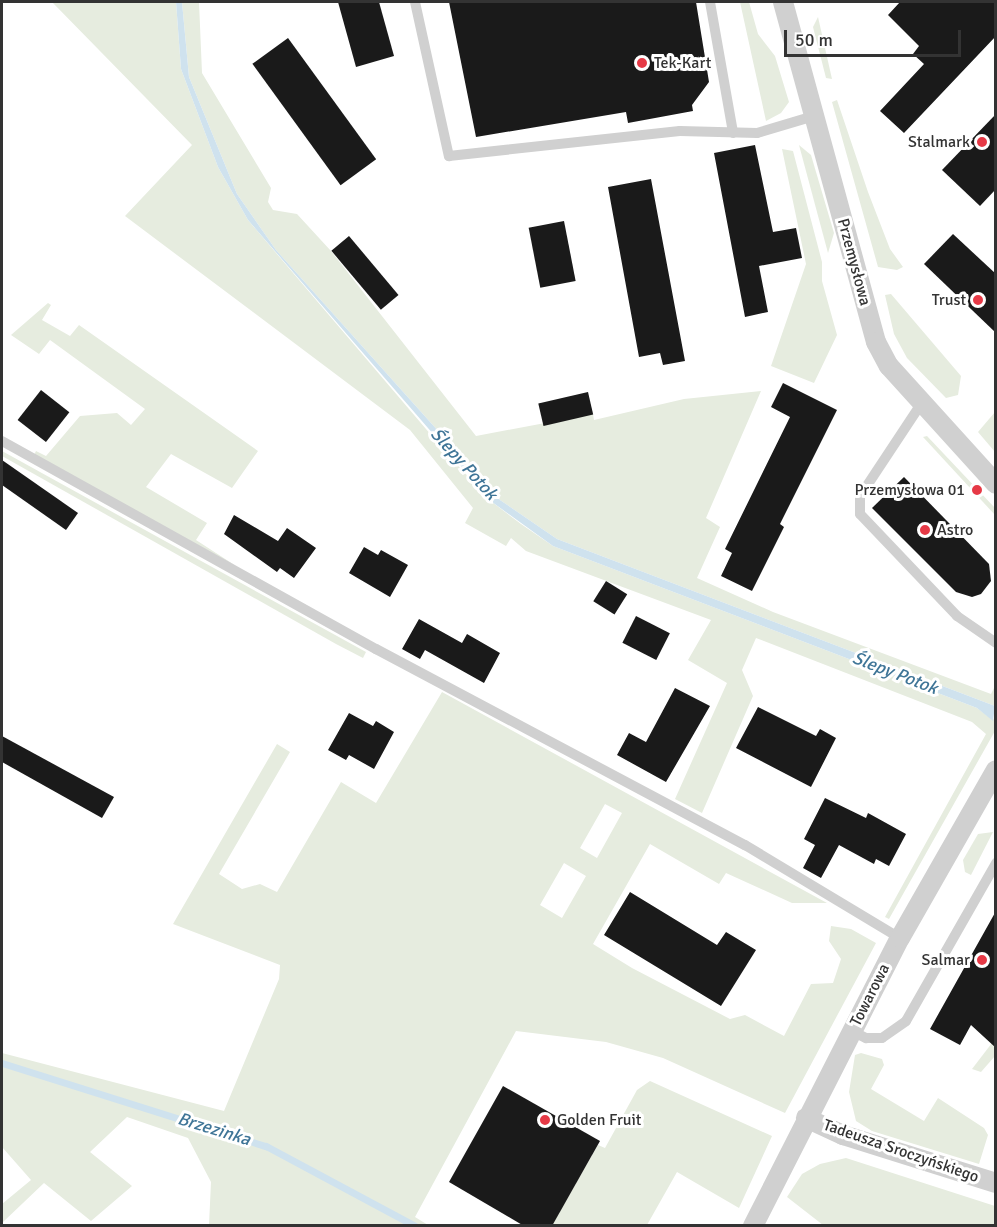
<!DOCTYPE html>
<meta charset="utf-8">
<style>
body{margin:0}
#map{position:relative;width:997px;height:1227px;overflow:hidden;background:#fff;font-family:Signika,sans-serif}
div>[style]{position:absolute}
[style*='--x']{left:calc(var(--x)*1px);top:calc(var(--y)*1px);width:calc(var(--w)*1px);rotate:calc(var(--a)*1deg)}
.green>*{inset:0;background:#e6ecdf}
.water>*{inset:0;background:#cfe2ee}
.stream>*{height:7px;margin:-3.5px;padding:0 3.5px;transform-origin:3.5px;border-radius:3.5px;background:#cfe2ee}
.building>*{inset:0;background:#1a1a1a;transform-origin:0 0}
.service>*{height:10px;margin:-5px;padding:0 5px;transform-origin:5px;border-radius:5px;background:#d0d0d0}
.minor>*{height:20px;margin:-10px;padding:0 10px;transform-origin:10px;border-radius:10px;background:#d0d0d0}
.dots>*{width:16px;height:16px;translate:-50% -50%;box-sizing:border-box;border:3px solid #fff;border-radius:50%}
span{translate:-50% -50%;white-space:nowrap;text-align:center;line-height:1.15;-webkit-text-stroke:6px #fff;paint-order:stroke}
.poi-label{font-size:16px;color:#333}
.left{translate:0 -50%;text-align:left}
.right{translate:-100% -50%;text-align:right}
.street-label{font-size:16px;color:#333}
.water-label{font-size:18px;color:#3f7597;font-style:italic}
.frame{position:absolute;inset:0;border:3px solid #333;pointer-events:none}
.scale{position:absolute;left:784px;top:30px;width:177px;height:27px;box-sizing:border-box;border:3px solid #333;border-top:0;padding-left:8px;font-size:18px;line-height:21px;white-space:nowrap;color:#333;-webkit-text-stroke:4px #fff;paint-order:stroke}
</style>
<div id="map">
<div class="green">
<i style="clip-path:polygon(52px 2px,176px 2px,181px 69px,218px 167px,248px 220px,449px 456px,492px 502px,521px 524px,553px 546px,977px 708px,993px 720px,995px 716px,995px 731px,889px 919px,885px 917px,986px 734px,972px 722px,756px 638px,742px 670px,753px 696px,702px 813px,675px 799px,727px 683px,688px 660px,711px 620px,526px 551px,511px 538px,506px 546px,465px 523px,473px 508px,410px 430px,125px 216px,192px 145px)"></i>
<i style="clip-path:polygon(182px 2px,199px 2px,202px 73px,271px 188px,268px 202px,273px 210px,297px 214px,331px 251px,476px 436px,593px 414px,594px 420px,684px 399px,761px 391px,706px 518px,720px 527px,697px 578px,773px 612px,991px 694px,995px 686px,995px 706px,557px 539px,500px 500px,276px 250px,237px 194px,189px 77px)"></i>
<i style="clip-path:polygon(740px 2px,749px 2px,758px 34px,775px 56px,789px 102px,781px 113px,766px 121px)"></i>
<i style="clip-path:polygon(818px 17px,832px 79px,826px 78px,813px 27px)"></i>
<i style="clip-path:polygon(837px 100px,868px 192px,890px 249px,903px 267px,897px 270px,878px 267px,832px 102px)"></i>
<i style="clip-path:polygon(799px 145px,811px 155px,834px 233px,828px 253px)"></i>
<i style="clip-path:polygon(782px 149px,793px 151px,822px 262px,822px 281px,837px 335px,814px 383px,771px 366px,806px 264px)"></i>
<i style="clip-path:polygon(891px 294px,961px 376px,958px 395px,946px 398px,907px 358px,894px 334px,885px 295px)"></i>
<i style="clip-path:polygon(48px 303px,51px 305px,42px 320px,70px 336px,79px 325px,258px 451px,232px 488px,171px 454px,146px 487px,207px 523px,196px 540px,236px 566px,34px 455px,36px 451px,46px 456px,80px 416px,117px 413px,131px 425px,145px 409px,50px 340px,39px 354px,11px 335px)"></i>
<i style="clip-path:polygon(995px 412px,995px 452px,978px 432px)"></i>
<i style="clip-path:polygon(927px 436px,995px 508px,995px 515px,923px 437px)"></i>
<i style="clip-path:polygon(2px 451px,366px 652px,363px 658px,336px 644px,2px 456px)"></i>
<i style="clip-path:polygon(evenodd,442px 692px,827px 903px,792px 903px,726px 873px,719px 884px,650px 844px,593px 944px,632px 968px,730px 1019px,745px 1015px,784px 1036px,811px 984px,833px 983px,841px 959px,829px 941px,831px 926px,851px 929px,876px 943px,785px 1113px,663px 1058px,606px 1042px,516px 1031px,415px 1217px,428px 1225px,209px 1225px,211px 1182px,188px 1138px,127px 1117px,90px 1152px,132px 1186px,91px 1221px,44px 1183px,2px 1223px,2px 1204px,31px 1180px,2px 1147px,2px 1053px,224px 1111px,279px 979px,280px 965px,173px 924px,277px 744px,290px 752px,219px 874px,242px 889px,260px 884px,277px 892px,341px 782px,376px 803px,442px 692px,605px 804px,622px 813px,597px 858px,580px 848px,605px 804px,442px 692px,564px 863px,586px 876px,562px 918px,540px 905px,564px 863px)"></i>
<i style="clip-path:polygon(993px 832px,971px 875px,965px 872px,963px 860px,978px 834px)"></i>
<i style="clip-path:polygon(995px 1039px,995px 1056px,981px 1072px,972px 1069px)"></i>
<i style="clip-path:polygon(861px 1053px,882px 1059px,884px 1065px,871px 1089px,924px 1121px,938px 1098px,984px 1128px,988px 1135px,979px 1164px,872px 1131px,856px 1121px,849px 1092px,855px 1055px)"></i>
<i style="clip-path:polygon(650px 1081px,772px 1136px,739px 1208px,677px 1172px,647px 1225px,552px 1225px,598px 1145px,605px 1148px,637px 1090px)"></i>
<i style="clip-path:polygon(846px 1158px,995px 1206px,995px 1225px,823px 1225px,787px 1197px,802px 1174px,820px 1164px)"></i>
</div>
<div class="water">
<i style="clip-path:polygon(176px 2px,182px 2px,189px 77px,237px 194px,276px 250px,500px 500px,557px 539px,995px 706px,993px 721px,977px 708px,553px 546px,492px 502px,248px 220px,218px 167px,181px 69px)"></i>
</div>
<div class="stream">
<i style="--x:2;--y:1063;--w:277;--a:17.5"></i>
<i style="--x:266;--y:1146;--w:169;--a:28.2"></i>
</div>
<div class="building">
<i style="clip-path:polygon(338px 2px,379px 2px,394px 56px,356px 67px)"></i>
<i style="clip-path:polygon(449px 2px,696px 2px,709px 82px,692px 105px,693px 111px,628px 123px,626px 112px,476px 137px)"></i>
<i style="clip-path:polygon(900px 2px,996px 2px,996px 36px,904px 133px,880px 111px,924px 64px,913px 54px,919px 46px,888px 15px)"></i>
<i style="left:288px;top:38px;width:150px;height:44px;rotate:54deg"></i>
<i style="clip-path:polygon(996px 114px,996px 189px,980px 206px,942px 170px)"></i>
<i style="clip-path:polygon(755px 145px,773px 232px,796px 228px,802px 258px,759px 266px,768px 312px,745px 317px,714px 153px)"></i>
<i style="clip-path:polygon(651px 179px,685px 361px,663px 365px,660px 353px,639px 357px,608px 187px)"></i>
<i style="left:564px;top:221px;width:61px;height:36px;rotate:79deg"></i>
<i style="clip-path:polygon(953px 234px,996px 274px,996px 333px,924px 264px)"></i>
<i style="left:349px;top:236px;width:77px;height:23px;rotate:50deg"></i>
<i style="clip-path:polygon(783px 383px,837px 410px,780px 524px,784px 527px,752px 591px,721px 576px,732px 553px,725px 549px,790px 417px,771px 407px)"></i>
<i style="left:41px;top:390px;width:36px;height:38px;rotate:38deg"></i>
<i style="left:588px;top:392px;width:23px;height:51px;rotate:77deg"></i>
<i style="clip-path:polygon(2px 460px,78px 513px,66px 530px,2px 485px)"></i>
<i style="clip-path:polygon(904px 477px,989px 564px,991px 581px,981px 594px,972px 597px,956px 592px,872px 508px)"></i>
<i style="clip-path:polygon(234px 515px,278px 541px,287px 528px,316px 548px,294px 578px,280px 568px,277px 572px,224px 534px)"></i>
<i style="clip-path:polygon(364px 547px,378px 555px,381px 550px,408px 565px,390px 597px,349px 573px)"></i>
<i style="left:606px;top:581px;width:25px;height:24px;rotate:32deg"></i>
<i style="left:636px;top:616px;width:38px;height:30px;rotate:27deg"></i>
<i style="clip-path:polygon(419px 619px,462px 643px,467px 634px,500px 653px,484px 683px,425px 650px,420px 659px,402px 649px)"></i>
<i style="clip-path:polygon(675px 688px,710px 706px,666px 782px,617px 755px,629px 733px,646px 742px)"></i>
<i style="clip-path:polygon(758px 707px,816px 736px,820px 729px,836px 738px,811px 787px,736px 748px)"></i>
<i style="clip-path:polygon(349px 713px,373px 726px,376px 721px,394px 732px,374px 769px,349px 755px,346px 760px,328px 750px)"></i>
<i style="clip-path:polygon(2px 736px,114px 797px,102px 818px,2px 762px)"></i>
<i style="clip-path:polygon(825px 798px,866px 818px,868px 813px,906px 834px,889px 866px,876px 859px,874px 864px,839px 845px,821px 878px,803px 868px,815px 845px,804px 839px)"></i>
<i style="clip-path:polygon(630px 892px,717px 945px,726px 932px,756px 950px,721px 1006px,604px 935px)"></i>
<i style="clip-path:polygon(996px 911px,996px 1048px,971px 1025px,960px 1045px,930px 1029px)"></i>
<i style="clip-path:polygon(503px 1086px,600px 1141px,552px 1226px,524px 1226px,449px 1182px)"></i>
</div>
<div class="service">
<i style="--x:415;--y:2;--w:158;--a:77.6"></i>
<i style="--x:449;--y:156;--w:232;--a:-6.2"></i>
<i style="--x:680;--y:131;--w:77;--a:1.5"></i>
<i style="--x:757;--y:133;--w:59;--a:-16.6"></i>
<i style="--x:710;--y:2;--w:133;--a:80"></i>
<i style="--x:921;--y:404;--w:110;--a:123.5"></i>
<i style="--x:860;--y:496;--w:18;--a:90"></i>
<i style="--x:860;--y:514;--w:141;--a:46.4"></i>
<i style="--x:957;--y:616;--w:47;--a:34.7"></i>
<i style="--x:2;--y:441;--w:428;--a:29.1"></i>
<i style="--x:376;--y:649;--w:418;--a:28"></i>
<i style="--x:745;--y:845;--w:181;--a:31"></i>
<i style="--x:852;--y:1031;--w:16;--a:27"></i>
<i style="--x:866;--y:1038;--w:16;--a:0"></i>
<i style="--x:882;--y:1038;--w:29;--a:-35"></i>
<i style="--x:906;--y:1021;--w:182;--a:-60.3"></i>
</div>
<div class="minor">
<i style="--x:783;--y:2;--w:352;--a:74.7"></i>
<i style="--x:876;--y:342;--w:27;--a:62"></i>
<i style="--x:889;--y:366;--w:159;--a:47.8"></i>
<i style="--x:806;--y:1118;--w:41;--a:24.7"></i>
<i style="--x:843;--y:1135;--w:160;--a:17.4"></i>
<i style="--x:753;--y:1226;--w:323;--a:-63"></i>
<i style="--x:900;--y:938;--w:193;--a:-60.3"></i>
</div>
<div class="dots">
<i style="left:642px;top:63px;background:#e63946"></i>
<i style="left:982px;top:142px;background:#e63946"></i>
<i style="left:978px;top:300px;background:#e63946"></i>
<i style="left:977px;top:490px;background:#e63946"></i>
<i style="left:925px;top:530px;background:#e63946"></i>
<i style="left:982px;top:960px;background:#e63946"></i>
<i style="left:545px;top:1120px;background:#e63946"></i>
</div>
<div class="poi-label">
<span class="left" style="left:654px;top:63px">Tek-Kart</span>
<span class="right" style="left:970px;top:142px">Stalmark</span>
<span class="right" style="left:966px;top:300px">Trust</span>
<span class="right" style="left:965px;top:490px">Przemysłowa 01</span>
<span class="left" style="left:937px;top:530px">Astro</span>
<span class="right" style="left:970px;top:960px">Salmar</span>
<span class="left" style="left:557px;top:1120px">Golden Fruit</span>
</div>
<div class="street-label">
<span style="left:854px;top:262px;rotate:75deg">Przemysłowa</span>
<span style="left:870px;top:995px;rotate:-63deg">Towarowa</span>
<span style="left:901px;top:1151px;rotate:19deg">Tadeusza Sroczyńskiego</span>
</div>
<div class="water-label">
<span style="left:464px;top:464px;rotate:48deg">Ślepy Potok</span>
<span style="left:895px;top:673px;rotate:21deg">Ślepy Potok</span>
<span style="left:214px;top:1129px;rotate:17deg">Brzezinka</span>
</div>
<div class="frame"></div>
<div class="scale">50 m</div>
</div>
